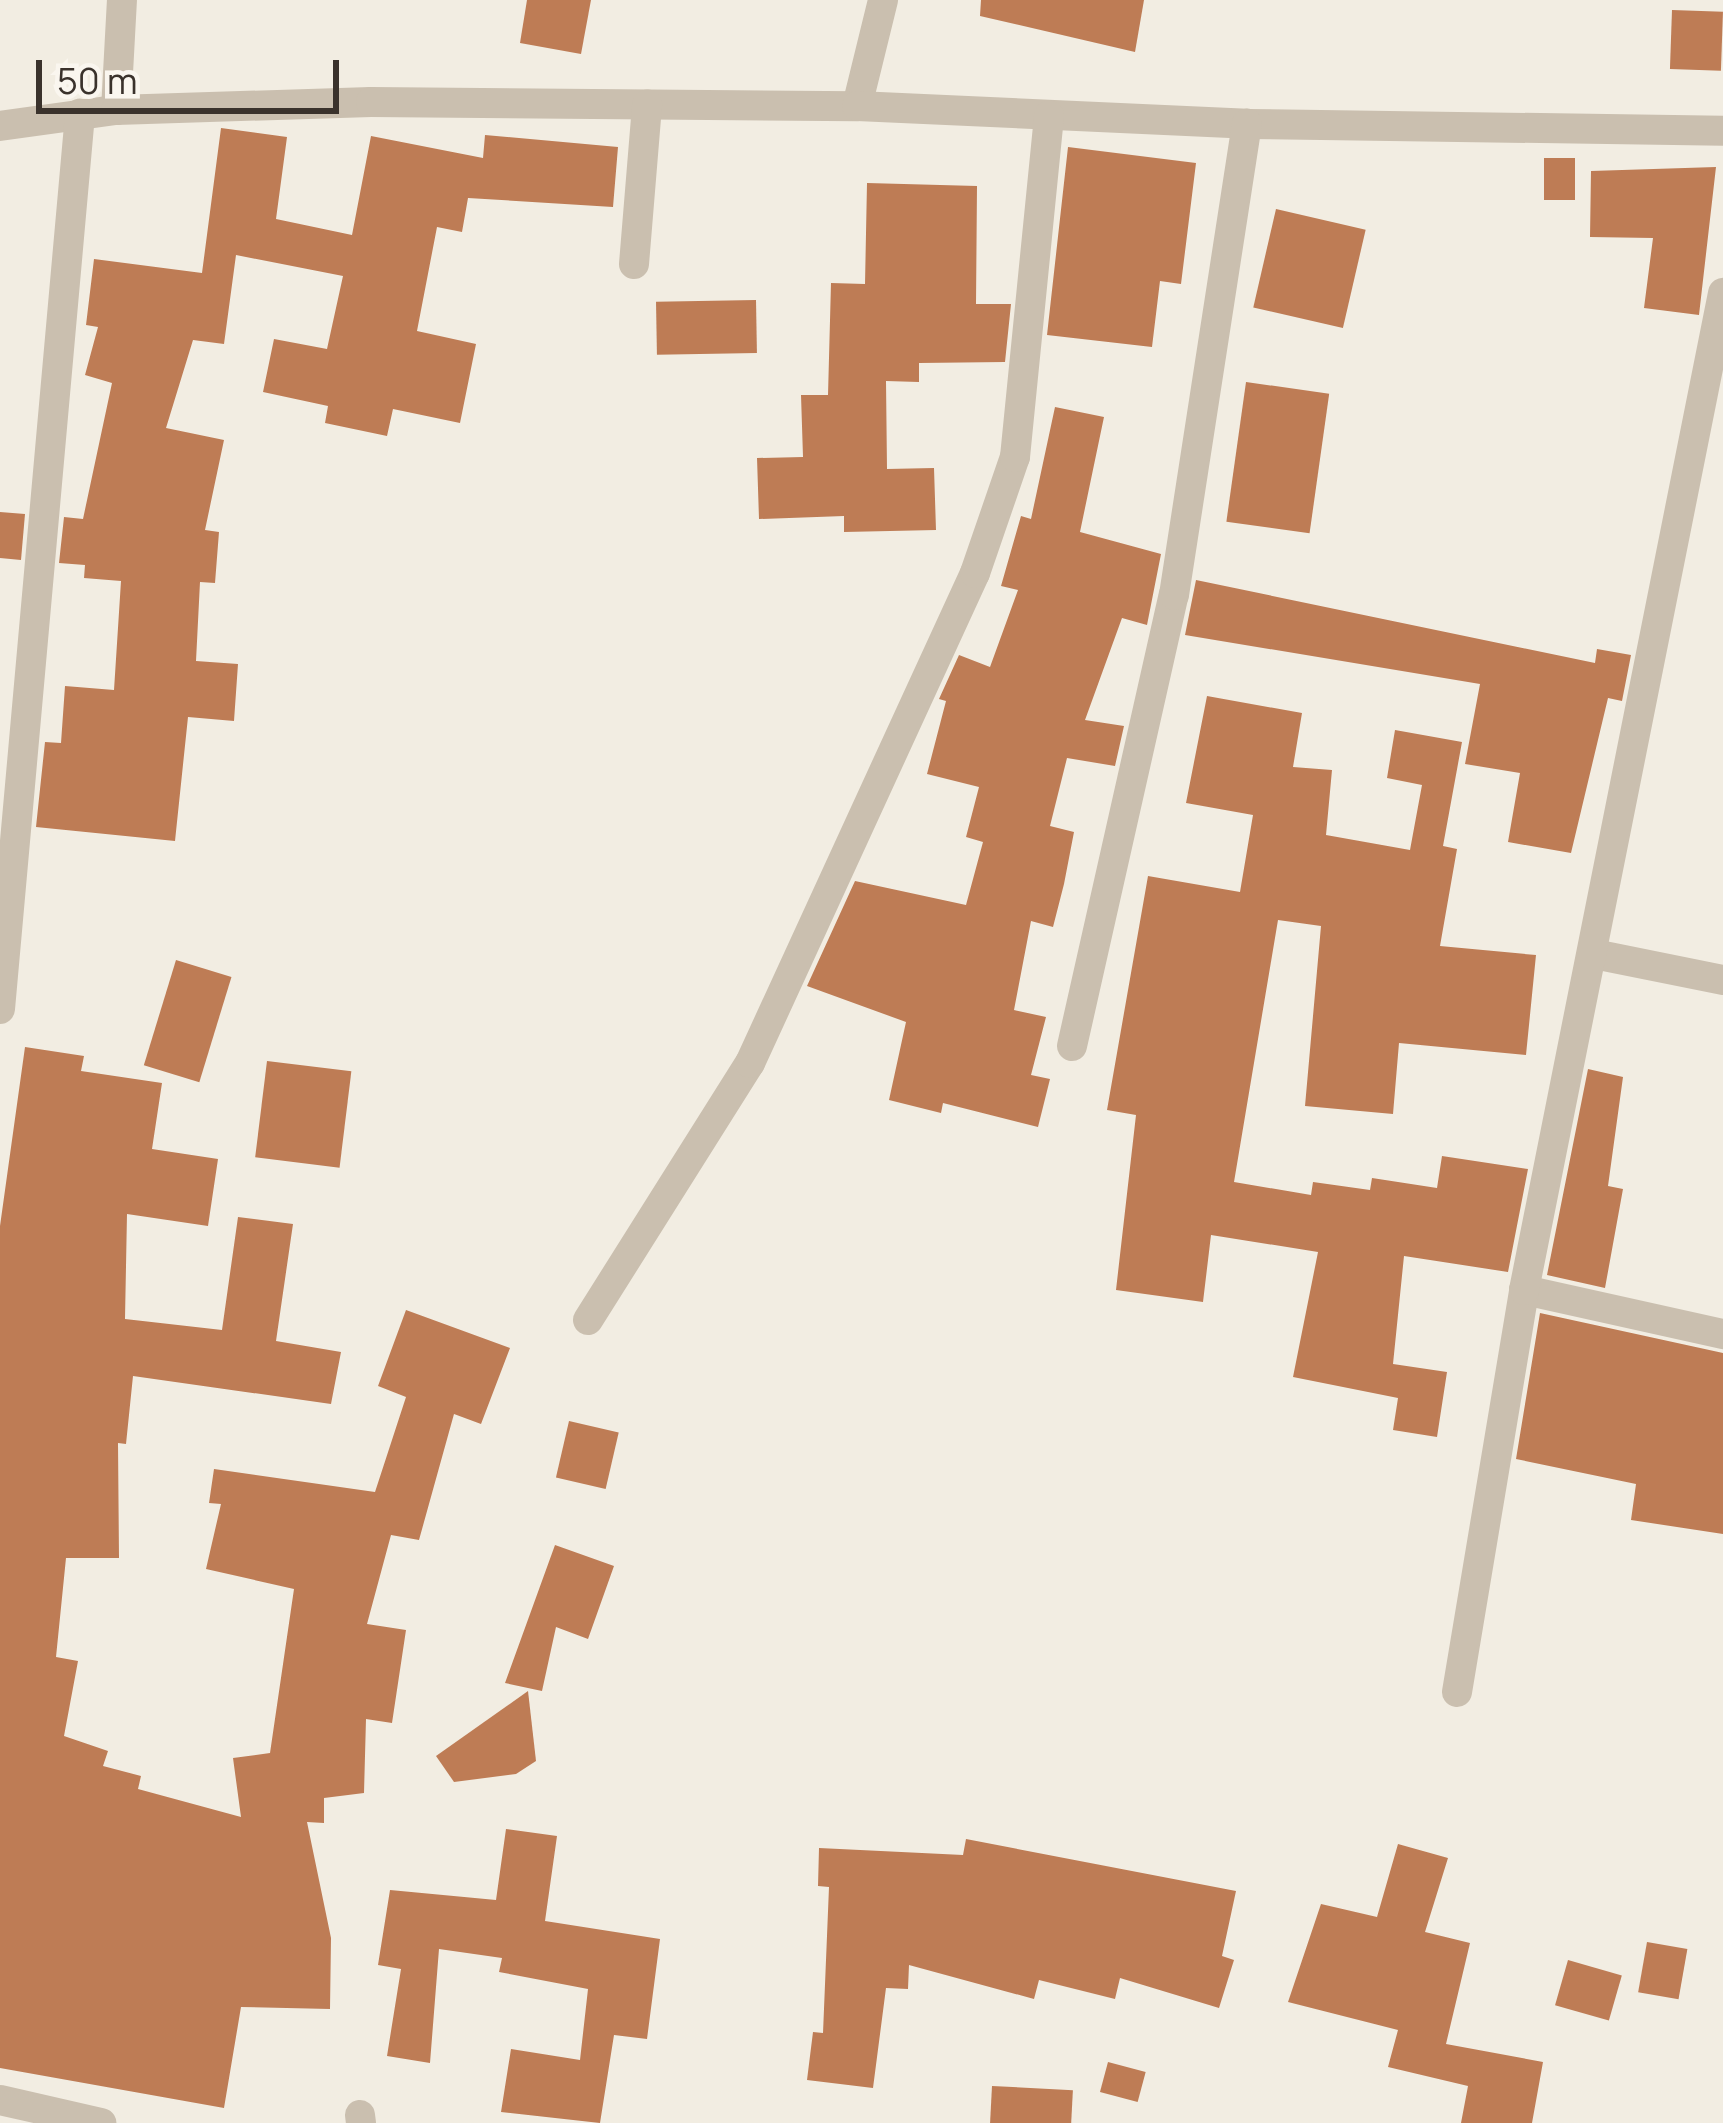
<!DOCTYPE html>
<style>
body{margin:0}
#map{position:relative;width:1723px;height:2123px;overflow:hidden;background:#f2ede2;font-family:Manrope,sans-serif}
div>[style]{position:absolute}
[style*='--x']{left:calc(var(--x)*1px);top:calc(var(--y)*1px);width:calc(var(--w)*1px);rotate:calc(var(--a)*1deg)}
.building>*{inset:0;background:#be7c55;transform-origin:0 0}
.street>*{height:30px;margin:-15px;padding:0 15px;transform-origin:15px;border-radius:15px;background:#cabfaf}
span{translate:-50% -50%;white-space:nowrap;text-align:center;line-height:1.15;-webkit-text-stroke:9px #faf6ef;paint-order:stroke}
.scale{position:absolute;left:36px;top:60px;width:303px;height:54px;box-sizing:border-box;border:6px solid #3a322c;border-top:0;padding-left:15px;font-size:36px;line-height:42px;white-space:nowrap;color:#3a322c;-webkit-text-stroke:9px #faf6ef;paint-order:stroke}
</style>
<div id="map">
<div class="building">
<i style="clip-path:polygon(527px 0,591px 0,581px 54px,520px 43px)"></i>
<i style="clip-path:polygon(981px 0,1144px 0,1135px 52px,980px 16px)"></i>
<i style="left:1672px;top:10px;width:51px;height:59px;rotate:2deg"></i>
<i style="clip-path:polygon(221px 128px,287px 137px,276px 219px,352px 235px,371px 136px,483px 158px,485px 135px,618px 147px,613px 207px,468px 198px,462px 232px,437px 227px,417px 331px,476px 344px,460px 423px,393px 409px,387px 436px,325px 423px,328px 406px,263px 392px,274px 339px,327px 349px,343px 276px,236px 255px,224px 344px,193px 340px,166px 428px,224px 440px,205px 530px,219px 532px,215px 583px,200px 582px,196px 661px,238px 664px,234px 721px,188px 717px,175px 841px,36px 827px,45px 742px,61px 743px,65px 686px,114px 690px,121px 581px,84px 578px,85px 565px,59px 563px,64px 517px,83px 519px,112px 383px,85px 375px,98px 327px,86px 325px,94px 259px,202px 273px)"></i>
<i style="clip-path:polygon(1068px 147px,1196px 163px,1181px 284px,1160px 281px,1152px 347px,1047px 335px)"></i>
<i style="left:1544px;top:158px;width:31px;height:42px"></i>
<i style="clip-path:polygon(1716px 167px,1699px 315px,1644px 308px,1653px 238px,1590px 237px,1591px 171px)"></i>
<i style="clip-path:polygon(867px 183px,977px 186px,976px 304px,1011px 304px,1005px 362px,919px 363px,919px 382px,886px 381px,887px 469px,934px 468px,936px 530px,844px 532px,844px 516px,759px 519px,757px 458px,803px 457px,801px 395px,828px 395px,831px 283px,865px 284px)"></i>
<i style="left:1276px;top:209px;width:92px;height:101px;rotate:13deg"></i>
<i style="left:756px;top:300px;width:53px;height:100px;rotate:89deg"></i>
<i style="left:1246px;top:382px;width:84px;height:141px;rotate:8deg"></i>
<i style="clip-path:polygon(1055px 407px,1104px 417px,1080px 532px,1161px 554px,1147px 625px,1122px 618px,1085px 720px,1124px 726px,1115px 766px,1067px 758px,1050px 826px,1074px 832px,1064px 884px,1053px 927px,1031px 921px,1014px 1010px,1046px 1017px,1031px 1075px,1050px 1079px,1038px 1127px,943px 1103px,941px 1113px,889px 1100px,906px 1022px,807px 986px,855px 881px,966px 905px,983px 842px,966px 837px,979px 787px,927px 774px,946px 701px,939px 699px,959px 655px,990px 667px,1018px 590px,1001px 586px,1021px 516px,1031px 519px)"></i>
<i style="clip-path:polygon(0 512px,25px 514px,21px 560px,0 558px)"></i>
<i style="clip-path:polygon(1196px 580px,1595px 663px,1597px 649px,1631px 655px,1622px 701px,1608px 698px,1571px 853px,1508px 842px,1520px 773px,1465px 764px,1480px 684px,1185px 635px)"></i>
<i style="clip-path:polygon(1207px 696px,1302px 713px,1293px 767px,1332px 770px,1326px 835px,1410px 850px,1422px 785px,1387px 778px,1395px 730px,1462px 742px,1443px 846px,1457px 849px,1440px 946px,1536px 955px,1526px 1055px,1399px 1043px,1393px 1114px,1305px 1106px,1321px 926px,1278px 920px,1234px 1182px,1311px 1195px,1313px 1182px,1370px 1190px,1372px 1178px,1437px 1188px,1442px 1156px,1528px 1169px,1508px 1272px,1404px 1256px,1393px 1364px,1447px 1372px,1437px 1437px,1393px 1430px,1398px 1398px,1293px 1377px,1318px 1252px,1211px 1235px,1203px 1302px,1116px 1290px,1136px 1115px,1107px 1110px,1148px 876px,1240px 892px,1253px 815px,1186px 803px)"></i>
<i style="left:176px;top:960px;width:58px;height:110px;rotate:17deg"></i>
<i style="clip-path:polygon(25px 1047px,84px 1056px,81px 1071px,162px 1083px,152px 1149px,218px 1159px,208px 1226px,127px 1214px,125px 1319px,222px 1330px,238px 1217px,293px 1224px,276px 1341px,341px 1352px,331px 1404px,133px 1376px,126px 1444px,118px 1443px,119px 1558px,66px 1558px,56px 1657px,78px 1661px,64px 1736px,108px 1751px,103px 1766px,141px 1776px,138px 1789px,241px 1817px,233px 1758px,270px 1753px,294px 1589px,206px 1569px,221px 1504px,209px 1503px,214px 1469px,375px 1492px,406px 1397px,378px 1386px,406px 1310px,510px 1348px,481px 1424px,454px 1414px,419px 1540px,391px 1535px,367px 1624px,406px 1630px,392px 1723px,366px 1719px,364px 1793px,324px 1798px,324px 1823px,307px 1822px,331px 1938px,330px 2009px,241px 2007px,224px 2108px,0 2068px,0 1226px)"></i>
<i style="left:267px;top:1061px;width:85px;height:97px;rotate:7deg"></i>
<i style="clip-path:polygon(1588px 1069px,1623px 1077px,1608px 1186px,1623px 1189px,1605px 1288px,1547px 1275px)"></i>
<i style="clip-path:polygon(1540px 1313px,1723px 1353px,1723px 1534px,1631px 1520px,1636px 1484px,1516px 1459px)"></i>
<i style="left:569px;top:1421px;width:51px;height:58px;rotate:13deg"></i>
<i style="clip-path:polygon(555px 1545px,614px 1566px,588px 1639px,556px 1627px,542px 1691px,505px 1683px)"></i>
<i style="clip-path:polygon(528px 1691px,536px 1761px,516px 1774px,454px 1782px,436px 1756px)"></i>
<i style="clip-path:polygon(506px 1829px,557px 1836px,545px 1921px,660px 1939px,647px 2039px,614px 2035px,600px 2123px,501px 2112px,511px 2049px,580px 2060px,588px 1989px,499px 1972px,502px 1958px,439px 1949px,430px 2063px,387px 2056px,401px 1969px,378px 1965px,390px 1890px,496px 1900px)"></i>
<i style="clip-path:polygon(966px 1839px,1236px 1891px,1222px 1956px,1234px 1960px,1219px 2008px,1120px 1978px,1115px 1999px,1039px 1980px,1034px 1999px,909px 1965px,908px 1989px,886px 1988px,873px 2088px,807px 2080px,813px 2032px,823px 2033px,829px 1887px,818px 1886px,819px 1848px,963px 1855px)"></i>
<i style="clip-path:polygon(1398px 1844px,1448px 1858px,1425px 1932px,1470px 1943px,1446px 2044px,1543px 2062px,1532px 2123px,1461px 2123px,1468px 2086px,1388px 2067px,1398px 2030px,1288px 2002px,1321px 1904px,1377px 1917px)"></i>
<i style="left:1647px;top:1942px;width:41px;height:51px;rotate:10deg"></i>
<i style="left:1568px;top:1960px;width:56px;height:47px;rotate:16deg"></i>
<i style="left:1108px;top:2062px;width:39px;height:31px;rotate:15deg"></i>
<i style="left:992px;top:2086px;width:81px;height:37px;rotate:3deg"></i>
</div>
<div class="street">
<i style="--x:857;--y:106;--w:109;--a:-76.2"></i>
<i style="--x:116;--y:110;--w:110;--a:-86.9"></i>
<i style="--x:0;--y:126;--w:117;--a:-7.9"></i>
<i style="--x:116;--y:110;--w:255;--a:-1.8"></i>
<i style="--x:371;--y:102;--w:486;--a:0.5"></i>
<i style="--x:857;--y:106;--w:390;--a:2.6"></i>
<i style="--x:1247;--y:124;--w:476;--a:0.8"></i>
<i style="--x:634;--y:264;--w:160;--a:-85.3"></i>
<i style="--x:1594;--y:954;--w:132;--a:11.4"></i>
<i style="--x:0;--y:1009;--w:899;--a:-84.89"></i>
<i style="--x:1072;--y:1046;--w:462;--a:-77.3"></i>
<i style="--x:1174;--y:595;--w:477;--a:-81.2"></i>
<i style="--x:1524;--y:1290;--w:204;--a:12.5"></i>
<i style="--x:588;--y:1320;--w:304;--a:-57.8"></i>
<i style="--x:750;--y:1063;--w:539;--a:-65.34"></i>
<i style="--x:975;--y:573;--w:123;--a:-71"></i>
<i style="--x:1015;--y:457;--w:343;--a:-84.3"></i>
<i style="--x:1457;--y:1692;--w:408;--a:-80.5"></i>
<i style="--x:1524;--y:1290;--w:1017;--a:-78.71"></i>
<i style="--x:0;--y:2100;--w:104;--a:12.8"></i>
<i style="--x:360;--y:2115;--w:8;--a:83"></i>
</div>
<div class="scale">50 m</div>
</div>
